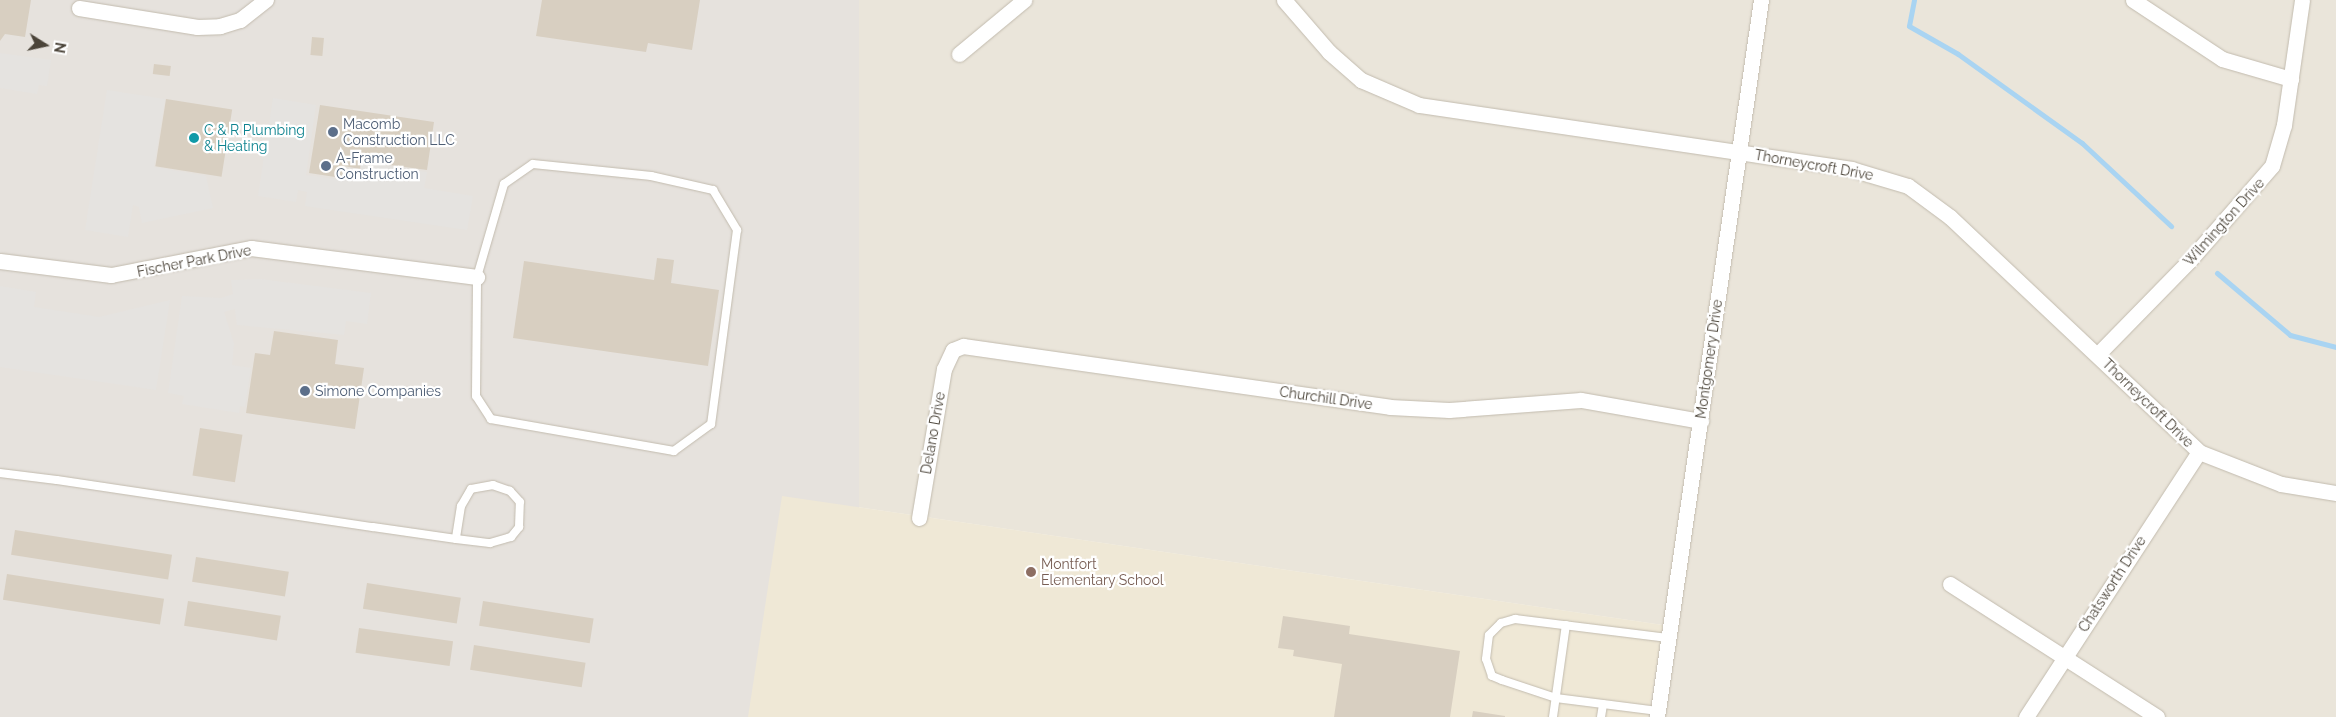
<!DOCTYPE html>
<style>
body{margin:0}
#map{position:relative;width:2336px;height:717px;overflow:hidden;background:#f6f3ec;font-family:Raleway,sans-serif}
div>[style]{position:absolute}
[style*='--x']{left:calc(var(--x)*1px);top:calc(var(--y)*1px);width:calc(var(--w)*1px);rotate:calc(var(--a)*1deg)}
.residential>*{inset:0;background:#eae5da}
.industrial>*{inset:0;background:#e6e2dd;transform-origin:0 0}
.education>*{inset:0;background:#efe8d6}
.parking>*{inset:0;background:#e5e3e0}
.stream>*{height:5px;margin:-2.5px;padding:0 2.5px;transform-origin:2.5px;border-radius:2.5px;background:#a9d4f2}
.building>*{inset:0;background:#d8cfc1;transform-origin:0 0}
.roads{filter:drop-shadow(0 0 1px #c2bbae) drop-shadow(0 0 1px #c2bbae)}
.service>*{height:8px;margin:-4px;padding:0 4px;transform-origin:4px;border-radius:4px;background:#fff}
.minor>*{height:15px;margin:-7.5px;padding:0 7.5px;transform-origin:7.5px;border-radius:7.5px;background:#fff}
.dots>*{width:14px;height:14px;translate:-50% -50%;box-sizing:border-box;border:2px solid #fff;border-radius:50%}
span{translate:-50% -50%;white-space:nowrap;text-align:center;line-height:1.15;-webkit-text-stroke:4.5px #fff;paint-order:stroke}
.service-label{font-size:14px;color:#4e5e75}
.left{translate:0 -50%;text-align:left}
.culture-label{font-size:14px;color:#0d838f}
.street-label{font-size:14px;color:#4b4439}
.education-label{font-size:14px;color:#785e54}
.north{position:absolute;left:20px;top:20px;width:50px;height:50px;-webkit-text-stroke:4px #fff;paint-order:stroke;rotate:100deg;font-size:14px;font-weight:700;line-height:20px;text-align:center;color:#4b4439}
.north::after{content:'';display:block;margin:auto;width:18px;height:22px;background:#4b4439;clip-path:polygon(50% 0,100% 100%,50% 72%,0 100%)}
</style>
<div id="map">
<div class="residential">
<i style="clip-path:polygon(859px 0,2336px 0,2336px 717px,1648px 717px,1663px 625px,782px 496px)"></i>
</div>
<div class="industrial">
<i style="left:0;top:0;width:859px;height:717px"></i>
</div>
<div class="education">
<i style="clip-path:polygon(782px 496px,1663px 625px,1648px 717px,748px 717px)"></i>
</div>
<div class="parking">
<i style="clip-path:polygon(0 53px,51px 60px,47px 86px,39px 85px,37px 94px,0 88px)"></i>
<i style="clip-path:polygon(107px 90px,165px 99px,154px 167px,206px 176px,213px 208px,142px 223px,139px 207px,133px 205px,128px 237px,85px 230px)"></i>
<i style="clip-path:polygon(273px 98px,316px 105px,306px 175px,343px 180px,345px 168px,360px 170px,362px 162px,427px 172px,424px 188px,473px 196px,467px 230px,305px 206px,307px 192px,298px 190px,296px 202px,258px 196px)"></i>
<i style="clip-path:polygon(260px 279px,371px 293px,367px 324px,346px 321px,344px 335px,237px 325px,235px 309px,224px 312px,234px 344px,232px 365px,251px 368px,245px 407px,240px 406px,239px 413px,182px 404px,184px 396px,168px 393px,182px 296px,221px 298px,233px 294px,231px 280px)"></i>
<i style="clip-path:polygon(0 286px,36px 292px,34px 307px,99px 317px,170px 300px,156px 390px,0 367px)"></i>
</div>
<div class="stream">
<i style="--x:1914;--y:0;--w:26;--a:101"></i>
<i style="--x:1909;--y:26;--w:56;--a:29.7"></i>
<i style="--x:1958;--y:54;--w:153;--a:35.7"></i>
<i style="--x:2082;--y:143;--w:122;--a:43"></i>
<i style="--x:2217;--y:273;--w:96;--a:40.3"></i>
<i style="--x:2290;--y:335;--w:48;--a:14.6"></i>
</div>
<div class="building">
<i style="clip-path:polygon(0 0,31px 0,25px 37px,5px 34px,0 41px)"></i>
<i style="clip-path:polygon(542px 0,700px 0,692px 50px,648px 43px,646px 52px,536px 36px)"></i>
<i style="left:312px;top:37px;width:12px;height:18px;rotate:5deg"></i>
<i style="left:154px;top:64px;width:17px;height:10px;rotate:7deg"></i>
<i style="left:166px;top:99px;width:67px;height:68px;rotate:9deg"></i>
<i style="clip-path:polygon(320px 105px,434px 122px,427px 170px,361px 161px,360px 169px,344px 166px,342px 178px,309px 173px)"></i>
<i style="clip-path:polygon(657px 258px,674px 260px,671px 283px,719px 290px,708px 366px,513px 338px,524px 261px,654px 280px)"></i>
<i style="clip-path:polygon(274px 331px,338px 340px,335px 364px,364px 368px,355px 429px,246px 413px,255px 353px,270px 355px)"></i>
<i style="left:200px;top:428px;width:43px;height:48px;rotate:9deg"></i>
<i style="left:15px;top:530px;width:159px;height:25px;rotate:9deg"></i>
<i style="left:196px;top:557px;width:94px;height:25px;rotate:9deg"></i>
<i style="left:7px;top:574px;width:159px;height:26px;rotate:9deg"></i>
<i style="left:367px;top:583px;width:95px;height:26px;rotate:9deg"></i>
<i style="left:188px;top:601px;width:94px;height:25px;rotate:9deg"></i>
<i style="left:483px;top:601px;width:112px;height:25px;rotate:9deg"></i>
<i style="clip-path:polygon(1283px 616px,1350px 626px,1349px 634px,1460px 651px,1450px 717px,1334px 717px,1342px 664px,1293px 656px,1294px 650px,1278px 648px)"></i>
<i style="left:359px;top:628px;width:95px;height:25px;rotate:8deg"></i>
<i style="left:474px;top:645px;width:113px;height:25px;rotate:9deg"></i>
<i style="clip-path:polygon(1473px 711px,1505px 716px,1505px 717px,1472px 717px)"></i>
</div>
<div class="roads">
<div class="service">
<i style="--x:533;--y:164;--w:119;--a:5.8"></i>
<i style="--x:651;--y:176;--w:64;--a:12.7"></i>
<i style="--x:713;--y:190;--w:47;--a:59"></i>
<i style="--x:737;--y:230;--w:196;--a:97.6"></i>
<i style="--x:711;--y:424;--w:46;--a:143.9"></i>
<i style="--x:674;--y:451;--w:186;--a:-170.1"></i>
<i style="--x:491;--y:419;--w:27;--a:-123"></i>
<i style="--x:476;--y:396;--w:119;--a:-89.5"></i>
<i style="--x:477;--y:277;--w:97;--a:-73.8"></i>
<i style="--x:504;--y:184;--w:35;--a:-35"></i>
<i style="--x:0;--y:473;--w:57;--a:7"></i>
<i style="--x:57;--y:480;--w:319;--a:8.5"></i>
<i style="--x:373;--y:527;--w:84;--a:8.2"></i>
<i style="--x:456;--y:539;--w:34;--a:7"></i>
<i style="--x:490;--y:543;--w:22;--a:-16"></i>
<i style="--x:511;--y:537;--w:13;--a:-51"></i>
<i style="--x:519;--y:527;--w:25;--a:-88"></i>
<i style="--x:520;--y:502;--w:15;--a:-132"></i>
<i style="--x:510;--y:491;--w:18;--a:-161"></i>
<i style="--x:493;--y:485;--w:22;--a:170"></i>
<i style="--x:471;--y:489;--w:20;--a:120"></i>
<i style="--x:461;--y:506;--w:33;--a:99"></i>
<i style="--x:1658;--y:711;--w:103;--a:-172.7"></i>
<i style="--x:1556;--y:698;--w:57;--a:-161.6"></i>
<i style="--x:1502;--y:680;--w:11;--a:-158"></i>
<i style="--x:1492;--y:676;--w:18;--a:-109"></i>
<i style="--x:1486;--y:659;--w:24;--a:-83"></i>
<i style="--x:1489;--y:635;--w:17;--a:-45"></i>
<i style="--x:1501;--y:623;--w:15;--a:-16"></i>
<i style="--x:1515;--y:619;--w:154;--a:7.1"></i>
<i style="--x:1553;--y:717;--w:93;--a:-82"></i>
<i style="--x:1601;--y:717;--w:13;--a:-81"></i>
</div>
<div class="minor">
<i style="--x:1284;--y:0;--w:69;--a:49.1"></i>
<i style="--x:1329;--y:52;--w:43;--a:41.2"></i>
<i style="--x:1361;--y:80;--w:63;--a:23.3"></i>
<i style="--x:1419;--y:105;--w:437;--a:8.4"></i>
<i style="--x:1851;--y:169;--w:59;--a:16.6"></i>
<i style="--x:1908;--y:186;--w:52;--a:36.4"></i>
<i style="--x:1950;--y:217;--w:342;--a:43.3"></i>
<i style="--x:2199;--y:452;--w:88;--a:21.3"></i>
<i style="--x:2281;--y:484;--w:56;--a:9.3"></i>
<i style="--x:2133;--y:0;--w:107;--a:33.5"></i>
<i style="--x:2222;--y:59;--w:72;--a:16.2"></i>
<i style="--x:79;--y:8;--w:120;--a:9.1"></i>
<i style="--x:197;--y:27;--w:23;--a:-2"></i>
<i style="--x:220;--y:26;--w:21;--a:-17"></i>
<i style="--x:240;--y:20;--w:33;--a:-38"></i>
<i style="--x:959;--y:54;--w:85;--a:-39.7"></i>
<i style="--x:0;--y:261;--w:112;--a:7.2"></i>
<i style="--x:111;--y:275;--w:143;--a:-10.9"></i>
<i style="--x:251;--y:248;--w:228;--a:7.3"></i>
<i style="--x:2098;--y:354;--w:130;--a:-45.6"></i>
<i style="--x:2189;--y:261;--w:126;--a:-48.9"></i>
<i style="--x:2272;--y:166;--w:43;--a:-73.7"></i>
<i style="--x:2284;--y:125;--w:126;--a:-81.8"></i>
<i style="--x:919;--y:518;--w:151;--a:-80.5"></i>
<i style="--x:944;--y:369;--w:21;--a:-65"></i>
<i style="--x:953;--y:350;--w:11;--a:-22"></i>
<i style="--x:963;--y:346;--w:431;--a:8.1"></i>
<i style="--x:1390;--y:407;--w:59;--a:2.9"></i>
<i style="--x:1449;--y:410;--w:132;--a:-4.3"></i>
<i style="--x:1581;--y:400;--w:122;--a:9.9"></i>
<i style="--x:1950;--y:584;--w:246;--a:32.7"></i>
<i style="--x:1657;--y:717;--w:725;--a:-81.75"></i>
<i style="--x:2026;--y:717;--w:316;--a:-56.9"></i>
</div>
</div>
<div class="dots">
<i style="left:333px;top:132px;background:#5c6f8a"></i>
<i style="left:194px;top:138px;background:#0f9aa8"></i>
<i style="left:326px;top:166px;background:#5c6f8a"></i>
<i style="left:305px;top:391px;background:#5c6f8a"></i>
<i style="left:1031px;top:572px;background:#8d6e63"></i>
</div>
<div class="service-label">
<span class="left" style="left:343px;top:132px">Macomb<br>Construction LLC</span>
<span class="left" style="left:336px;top:166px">A-Frame<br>Construction</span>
<span class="left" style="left:315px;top:391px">Simone Companies</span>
</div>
<div class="culture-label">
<span class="left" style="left:204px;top:138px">C &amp; R Plumbing<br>&amp; Heating</span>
</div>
<div class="street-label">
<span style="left:1814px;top:165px;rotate:10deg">Thorneycroft Drive</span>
<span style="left:2224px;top:222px;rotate:-48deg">Wilmington Drive</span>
<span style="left:194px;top:261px;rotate:-11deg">Fischer Park Drive</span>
<span style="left:1709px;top:359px;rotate:-82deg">Montgomery Drive</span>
<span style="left:1326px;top:398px;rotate:8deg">Churchill Drive</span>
<span style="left:2148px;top:403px;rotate:44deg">Thorneycroft Drive</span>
<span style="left:933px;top:433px;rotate:-80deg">Delano Drive</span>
<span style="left:2112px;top:584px;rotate:-57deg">Chatsworth Drive</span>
</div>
<div class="education-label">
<span class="left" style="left:1041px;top:572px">Montfort<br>Elementary School</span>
</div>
<div class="north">N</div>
</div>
